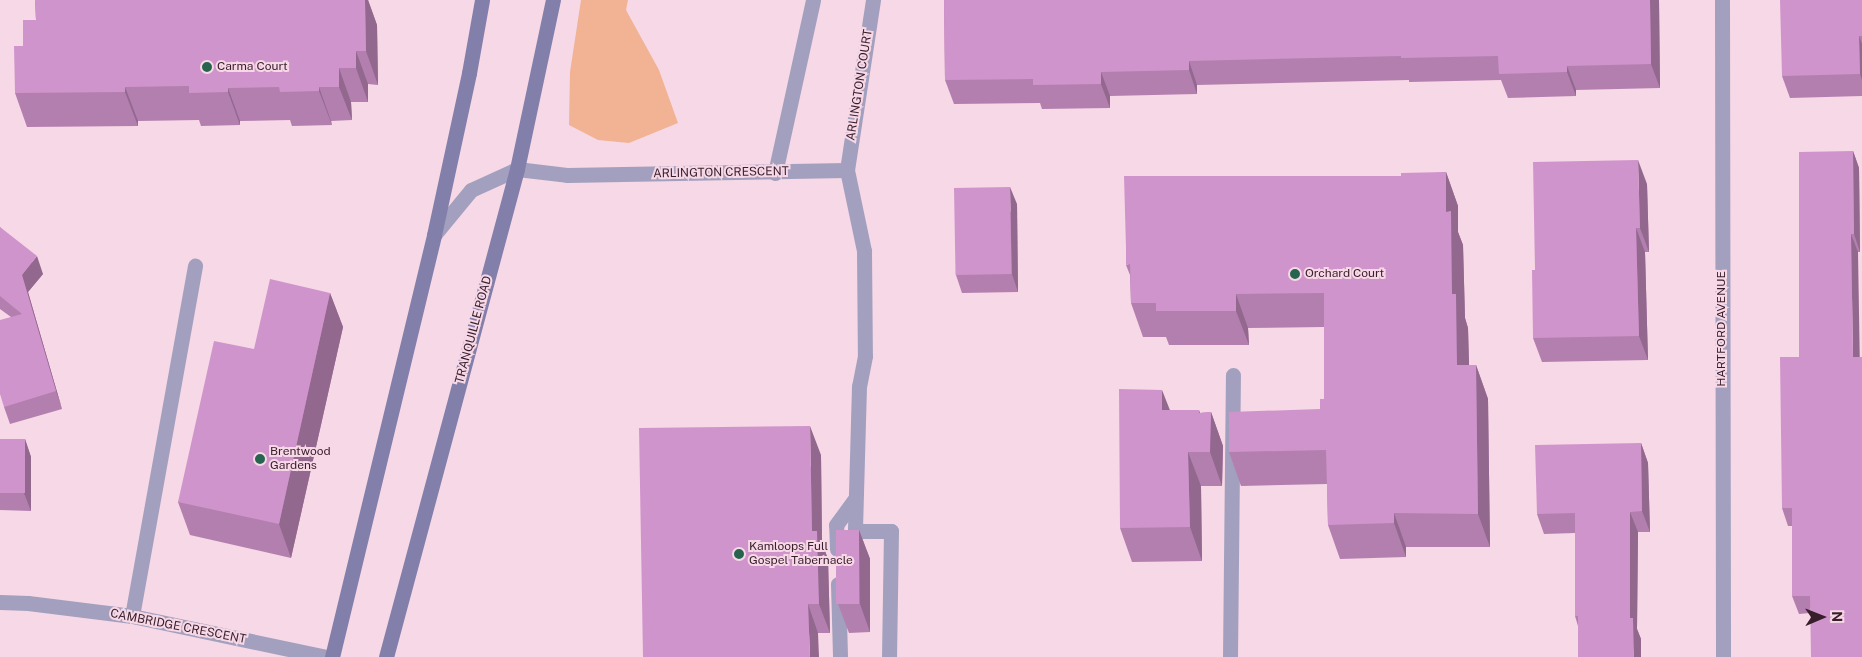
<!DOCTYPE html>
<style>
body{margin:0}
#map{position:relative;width:1862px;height:657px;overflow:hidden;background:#f7d8e6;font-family:"Public Sans",sans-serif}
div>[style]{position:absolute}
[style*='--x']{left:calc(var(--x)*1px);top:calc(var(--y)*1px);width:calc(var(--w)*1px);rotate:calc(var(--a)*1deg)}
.green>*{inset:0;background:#f1b393}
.service>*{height:15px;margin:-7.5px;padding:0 7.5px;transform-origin:7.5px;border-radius:7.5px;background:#a2a0be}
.minor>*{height:15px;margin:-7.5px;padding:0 7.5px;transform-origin:7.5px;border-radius:7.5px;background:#a2a0be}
.secondary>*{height:15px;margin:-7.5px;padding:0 7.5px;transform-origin:7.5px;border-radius:7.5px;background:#837fab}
.wall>*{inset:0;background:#b37faf}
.shaded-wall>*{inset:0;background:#92688f}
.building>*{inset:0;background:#d094cc;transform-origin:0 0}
.dots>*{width:14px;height:14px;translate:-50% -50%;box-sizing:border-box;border:2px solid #f7d8e6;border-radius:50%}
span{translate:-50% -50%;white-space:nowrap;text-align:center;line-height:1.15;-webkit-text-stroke:4px #f7d8e6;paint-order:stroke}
.poi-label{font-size:12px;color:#381d2b}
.left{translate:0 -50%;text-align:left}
.street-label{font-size:12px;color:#381d2b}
.north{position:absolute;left:1797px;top:592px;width:50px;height:50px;-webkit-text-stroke:4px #f7d8e6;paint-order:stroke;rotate:89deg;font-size:14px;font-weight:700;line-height:20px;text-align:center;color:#381d2b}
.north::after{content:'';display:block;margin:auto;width:18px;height:22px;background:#381d2b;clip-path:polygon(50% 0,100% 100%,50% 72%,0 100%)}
</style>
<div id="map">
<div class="green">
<i style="clip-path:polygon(581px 0,628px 0,626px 10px,659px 70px,678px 123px,629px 143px,598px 140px,569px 125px,570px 72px)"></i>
</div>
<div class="service">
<i style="--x:775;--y:173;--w:177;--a:-77.6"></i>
<i style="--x:865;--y:356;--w:31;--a:101"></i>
<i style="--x:859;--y:386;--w:145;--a:91.6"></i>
<i style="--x:855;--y:531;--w:36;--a:0"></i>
<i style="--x:891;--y:531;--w:126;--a:90.9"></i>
<i style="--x:837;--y:549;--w:24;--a:-92"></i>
<i style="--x:836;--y:525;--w:32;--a:-54"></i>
<i style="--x:838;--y:584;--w:73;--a:88.4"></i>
<i style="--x:132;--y:616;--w:356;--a:-79.8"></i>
</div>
<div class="minor">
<i style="--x:1722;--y:0;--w:657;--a:89.91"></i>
<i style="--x:847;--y:170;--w:172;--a:-81.3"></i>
<i style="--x:434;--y:235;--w:58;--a:-50.6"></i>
<i style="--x:471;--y:190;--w:51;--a:-24.5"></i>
<i style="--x:517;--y:169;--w:50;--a:6.8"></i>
<i style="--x:567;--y:175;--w:280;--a:-1"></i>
<i style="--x:847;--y:170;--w:83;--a:78.1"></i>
<i style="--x:864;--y:251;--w:105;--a:89.5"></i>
<i style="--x:0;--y:602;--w:28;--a:2"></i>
<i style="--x:28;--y:603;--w:105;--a:7.1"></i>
<i style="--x:132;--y:616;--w:198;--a:11.9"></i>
<i style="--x:1230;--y:657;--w:282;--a:-89.4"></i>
</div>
<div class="secondary">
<i style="--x:332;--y:657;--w:434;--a:-76.4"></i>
<i style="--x:434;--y:235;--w:166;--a:-77.8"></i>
<i style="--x:469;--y:73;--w:74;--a:-79.9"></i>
<i style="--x:386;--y:657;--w:505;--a:-74.97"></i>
<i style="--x:517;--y:169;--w:173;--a:-78"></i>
</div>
<div class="wall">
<i style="clip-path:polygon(35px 0,368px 0,377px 25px,378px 85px,368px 84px,368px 102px,351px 102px,352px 120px,331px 121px,332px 125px,292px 126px,290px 120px,240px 121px,240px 125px,201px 126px,199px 120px,138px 121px,138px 126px,27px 127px,15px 93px,23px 46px,36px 20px)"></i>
<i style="clip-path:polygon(944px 0,1659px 0,1660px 88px,1576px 90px,1576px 96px,1508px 98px,1501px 80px,1409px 82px,1409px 80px,1197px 85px,1197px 94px,1110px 96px,1110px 108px,1042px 109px,1040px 103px,954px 104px,945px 80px)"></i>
<i style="clip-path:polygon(1862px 0,1862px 96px,1790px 98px,1782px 76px)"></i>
<i style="clip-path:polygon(1853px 151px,1859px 168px,1860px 252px,1858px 252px,1810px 613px,1799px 614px,1792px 596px,1792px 526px,1788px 526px,1782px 508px,1799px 357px)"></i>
<i style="clip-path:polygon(1446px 172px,1458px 206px,1458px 232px,1463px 245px,1465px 318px,1468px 328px,1469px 365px,1476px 365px,1488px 399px,1490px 547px,1406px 547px,1406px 557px,1340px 559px,1328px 525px,1327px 484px,1241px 486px,1229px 452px,1320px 409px,1324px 399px,1324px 327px,1248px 328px,1249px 345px,1169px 345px,1166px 337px,1143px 337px,1131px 303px,1130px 275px,1126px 265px,1401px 176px)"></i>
<i style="clip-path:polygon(1647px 184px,1649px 252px,1645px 252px,1648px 360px,1542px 362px,1533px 338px,1535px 270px)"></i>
<i style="clip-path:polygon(1017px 204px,1018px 292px,962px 293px,956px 275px)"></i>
<i style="clip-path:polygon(0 227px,43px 274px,28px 292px,62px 409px,10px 424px,4px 407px,11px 317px,0 309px)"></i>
<i style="clip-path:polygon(330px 293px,343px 327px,291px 558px,190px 535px,178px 502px)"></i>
<i style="clip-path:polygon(1170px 410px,1200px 413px,1211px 412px,1223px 446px,1222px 486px,1201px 486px,1202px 561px,1132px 562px,1120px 528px)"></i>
<i style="clip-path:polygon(0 439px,25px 439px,31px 457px,31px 511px,0 510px)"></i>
<i style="clip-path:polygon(1641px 443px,1648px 463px,1650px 532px,1638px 532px,1637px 629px,1641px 639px,1578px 626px,1575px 616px,1575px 533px,1544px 534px,1537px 514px)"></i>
<i style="clip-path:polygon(821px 455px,822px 543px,828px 559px,830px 633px,818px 633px,643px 657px)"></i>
<i style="clip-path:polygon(859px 530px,870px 559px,870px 632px,849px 633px,838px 604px)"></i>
</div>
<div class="shaded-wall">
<i style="clip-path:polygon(365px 0,368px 0,377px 25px,378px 85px,366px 51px)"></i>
<i style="clip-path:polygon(1650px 0,1659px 0,1660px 88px,1651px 64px)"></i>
<i style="clip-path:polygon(1859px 36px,1862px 44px,1862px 80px,1860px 74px)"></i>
<i style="clip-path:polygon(356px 51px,368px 84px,368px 102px,356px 68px)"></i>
<i style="clip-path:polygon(1189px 61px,1197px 85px,1197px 94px,1189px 70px)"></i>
<i style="clip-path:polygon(1567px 66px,1576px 90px,1576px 96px,1567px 72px)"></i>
<i style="clip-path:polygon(339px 68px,351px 102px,352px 120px,339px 87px)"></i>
<i style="clip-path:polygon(1101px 72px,1110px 96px,1110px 108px,1101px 84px)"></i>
<i style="clip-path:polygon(125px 87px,138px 121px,138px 126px,125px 92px)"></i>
<i style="clip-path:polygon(319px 87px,331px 121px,332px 125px,319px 91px)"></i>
<i style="clip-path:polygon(228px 88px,240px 121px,240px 125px,228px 92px)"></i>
<i style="clip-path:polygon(1853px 151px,1859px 168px,1860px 252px,1854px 234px)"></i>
<i style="clip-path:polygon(1638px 160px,1647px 184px,1649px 252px,1640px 228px)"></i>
<i style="clip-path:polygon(1446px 172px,1458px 206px,1458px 232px,1463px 245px,1465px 318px,1468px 328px,1470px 399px,1457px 365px,1446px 212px)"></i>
<i style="clip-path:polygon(1010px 187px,1017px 204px,1018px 292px,1012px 274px)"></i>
<i style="clip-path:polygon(1636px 228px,1645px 252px,1648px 360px,1639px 336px)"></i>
<i style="clip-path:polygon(1851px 234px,1858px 252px,1860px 374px,1853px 357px)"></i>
<i style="clip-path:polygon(37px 256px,43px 274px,28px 292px,62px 409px,56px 391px,22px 275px)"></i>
<i style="clip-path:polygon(330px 293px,343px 327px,291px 558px,279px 524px)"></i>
<i style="clip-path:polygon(1236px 294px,1248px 328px,1249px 345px,1236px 311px)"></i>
<i style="clip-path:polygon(1476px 365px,1488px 399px,1490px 547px,1478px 514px)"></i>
<i style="clip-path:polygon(1162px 390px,1175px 423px,1162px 410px)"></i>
<i style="clip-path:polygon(1199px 410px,1210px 441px,1211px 412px,1223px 446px,1222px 486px,1210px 452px,1199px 413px)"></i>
<i style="clip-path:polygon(810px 426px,821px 455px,822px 543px,828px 559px,830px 633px,819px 604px,812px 531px)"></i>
<i style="clip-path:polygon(25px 439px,31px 457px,31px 511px,24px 493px)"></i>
<i style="clip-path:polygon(1641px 443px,1648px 463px,1650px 532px,1642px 511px)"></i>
<i style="clip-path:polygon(1188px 452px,1201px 486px,1202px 561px,1190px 527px)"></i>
<i style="clip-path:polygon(1630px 512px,1638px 532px,1637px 629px,1641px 639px,1641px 657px,1634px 657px,1630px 618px)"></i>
<i style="clip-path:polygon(1394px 513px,1406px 547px,1406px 557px,1394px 523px)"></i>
<i style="clip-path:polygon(859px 530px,870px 559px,870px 632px,860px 604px)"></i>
<i style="clip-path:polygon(808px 604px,818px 633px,819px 657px,810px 657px)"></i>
</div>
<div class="building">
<i style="clip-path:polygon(35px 0,365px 0,366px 51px,356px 51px,356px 68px,339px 68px,339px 87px,319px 87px,319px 91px,280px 92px,279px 87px,228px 88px,228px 92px,189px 93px,189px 86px,125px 87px,125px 92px,15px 93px,14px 46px,23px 46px,23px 20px,36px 20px)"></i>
<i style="clip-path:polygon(944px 0,1650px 0,1651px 64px,1567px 66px,1567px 72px,1499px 74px,1498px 56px,1401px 58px,1401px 56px,1189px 61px,1189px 70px,1101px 72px,1101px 84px,1033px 85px,1033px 79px,945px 80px)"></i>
<i style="clip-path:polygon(1780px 0,1862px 0,1862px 36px,1859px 36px,1860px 74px,1782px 76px)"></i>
<i style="clip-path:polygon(1853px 151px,1854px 234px,1851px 234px,1853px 357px,1862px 357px,1862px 657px,1811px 657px,1810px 596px,1792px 596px,1792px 508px,1782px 508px,1780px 357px,1799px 357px,1799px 152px)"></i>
<i style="clip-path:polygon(1638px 160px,1640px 228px,1636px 228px,1639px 336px,1533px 338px,1532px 270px,1535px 270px,1533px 162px)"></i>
<i style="clip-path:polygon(1446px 172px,1446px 212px,1451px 211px,1452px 294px,1456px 294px,1457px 365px,1476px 365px,1478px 514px,1394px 513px,1394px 523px,1328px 525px,1326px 450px,1229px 452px,1229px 412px,1320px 409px,1320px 399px,1324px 399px,1324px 293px,1236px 294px,1236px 311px,1156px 311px,1156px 303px,1131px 303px,1130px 264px,1126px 265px,1126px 248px,1124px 176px,1401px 176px,1401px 173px)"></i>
<i style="left:1010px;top:187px;width:87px;height:56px;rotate:89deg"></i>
<i style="clip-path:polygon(0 227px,37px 256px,22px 275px,56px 391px,4px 407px,0 394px,0 320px,22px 314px,0 296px)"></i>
<i style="clip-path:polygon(270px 279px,330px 293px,279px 524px,178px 502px,214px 341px,254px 349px)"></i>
<i style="clip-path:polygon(1119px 389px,1162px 390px,1162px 410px,1199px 410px,1199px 413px,1211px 412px,1210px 452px,1188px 452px,1190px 527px,1120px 528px)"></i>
<i style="clip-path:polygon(810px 426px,812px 531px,817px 531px,819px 604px,808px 604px,810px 657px,643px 657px,639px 428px)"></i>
<i style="left:0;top:439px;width:25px;height:54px"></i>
<i style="clip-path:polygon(1641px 443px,1642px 511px,1630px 512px,1630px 618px,1633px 618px,1634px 657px,1578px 657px,1578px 616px,1575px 616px,1575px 513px,1537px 514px,1535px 445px)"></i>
<i style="left:836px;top:530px;width:23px;height:74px"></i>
</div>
<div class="dots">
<i style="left:207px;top:67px;background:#276450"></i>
<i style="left:1295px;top:274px;background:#276450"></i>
<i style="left:260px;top:459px;background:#276450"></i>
<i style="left:739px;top:554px;background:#276450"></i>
</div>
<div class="poi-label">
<span class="left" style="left:217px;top:67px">Carma Court</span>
<span class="left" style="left:1305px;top:274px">Orchard Court</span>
<span class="left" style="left:270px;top:459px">Brentwood<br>Gardens</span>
<span class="left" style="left:749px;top:554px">Kamloops Full<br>Gospel Tabernacle</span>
</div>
<div class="street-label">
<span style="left:860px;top:85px;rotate:-81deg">ARLINGTON COURT</span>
<span style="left:721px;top:173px;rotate:-1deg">ARLINGTON CRESCENT</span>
<span style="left:1722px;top:329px;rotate:-90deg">HARTFORD AVENUE</span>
<span style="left:474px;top:330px;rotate:-75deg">TRANQUILLE ROAD</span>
<span style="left:178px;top:627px;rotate:11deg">CAMBRIDGE CRESCENT</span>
</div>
<div class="north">N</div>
</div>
